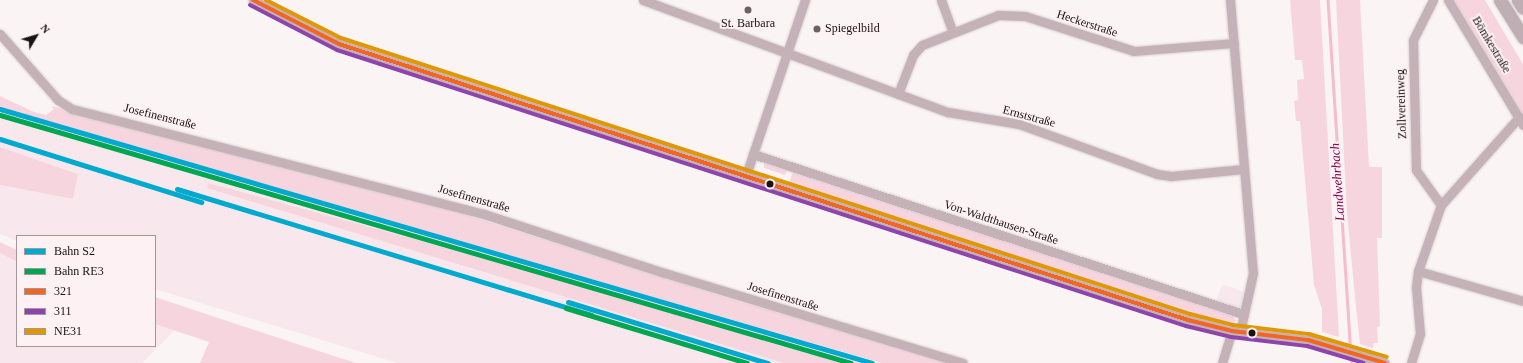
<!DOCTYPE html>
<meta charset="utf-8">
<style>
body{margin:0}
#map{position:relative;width:1523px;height:363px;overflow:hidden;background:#fbf4f5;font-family:"Times New Roman",serif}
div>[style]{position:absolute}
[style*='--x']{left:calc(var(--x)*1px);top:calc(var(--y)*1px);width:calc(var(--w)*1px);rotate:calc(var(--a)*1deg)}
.built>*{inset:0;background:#f8e8ed}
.green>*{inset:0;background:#f7d5df}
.stream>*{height:2.5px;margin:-1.25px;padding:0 1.25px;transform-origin:1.25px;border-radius:1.25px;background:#f7bbce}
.roads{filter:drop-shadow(0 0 1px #d6d1d2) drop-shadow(0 0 1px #d6d1d2)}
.minor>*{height:9px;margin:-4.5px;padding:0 4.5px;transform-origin:4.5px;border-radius:4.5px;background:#c5b2b8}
.highway>*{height:13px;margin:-6.5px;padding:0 6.5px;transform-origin:6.5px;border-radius:6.5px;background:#bfaeb4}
.bus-1>*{height:4px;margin:-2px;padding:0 2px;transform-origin:2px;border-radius:2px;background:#f26522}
.bus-2>*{height:4px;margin:-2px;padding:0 2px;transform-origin:2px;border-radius:2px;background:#8e44ad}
.bus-3>*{height:4px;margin:-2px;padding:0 2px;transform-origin:2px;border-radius:2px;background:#e19702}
.rail-1>*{height:5px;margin:-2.5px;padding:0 2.5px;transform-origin:2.5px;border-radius:2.5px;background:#00a9ce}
.rail-2>*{height:5px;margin:-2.5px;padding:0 2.5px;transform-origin:2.5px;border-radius:2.5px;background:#00a651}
.dots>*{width:11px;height:11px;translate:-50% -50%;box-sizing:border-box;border:2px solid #fef1f4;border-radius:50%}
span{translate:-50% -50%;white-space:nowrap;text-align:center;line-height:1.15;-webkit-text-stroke:4px #fef1f4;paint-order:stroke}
.poi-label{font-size:12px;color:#191315}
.left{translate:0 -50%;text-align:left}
.street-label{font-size:12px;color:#191315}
.water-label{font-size:13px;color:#800044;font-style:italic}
.legend{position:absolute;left:16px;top:235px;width:140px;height:112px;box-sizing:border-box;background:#fef1f4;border:1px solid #a2989b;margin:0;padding:5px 7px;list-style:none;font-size:12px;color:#191315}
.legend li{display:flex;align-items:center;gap:8px;height:20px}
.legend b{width:20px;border:1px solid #a2989b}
.north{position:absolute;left:16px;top:16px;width:40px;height:40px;-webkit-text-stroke:3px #fef1f4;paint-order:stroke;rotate:52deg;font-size:11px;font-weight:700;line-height:16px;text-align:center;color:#191315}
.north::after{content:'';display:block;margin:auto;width:14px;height:18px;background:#191315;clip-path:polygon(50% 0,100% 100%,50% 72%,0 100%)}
</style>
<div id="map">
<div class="built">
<i style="clip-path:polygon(0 107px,132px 148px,882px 363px,859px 363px,208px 183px,207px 188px,783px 363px,397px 363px,155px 289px,155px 236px,17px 236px,17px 241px,0 234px,0 185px,73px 199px,78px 174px,0 147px)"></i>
<i style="clip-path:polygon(0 253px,17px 262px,17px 346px,155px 346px,155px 324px,175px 330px,142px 363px,0 363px)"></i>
<i style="clip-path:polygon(1222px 284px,1244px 292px,1241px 307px,1216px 301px)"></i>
</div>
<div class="green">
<i style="clip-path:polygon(1290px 0,1320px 0,1339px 337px,1322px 332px,1322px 309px,1314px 285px,1300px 121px,1296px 121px,1294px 101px,1298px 100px,1297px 80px,1304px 79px,1302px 60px,1295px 60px)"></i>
<i style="clip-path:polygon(1336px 0,1360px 0,1369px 167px,1382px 167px,1382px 238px,1377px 238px,1380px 326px,1377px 327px,1378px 343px,1374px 343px,1373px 348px,1360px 344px,1357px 317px,1347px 214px)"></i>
<i style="clip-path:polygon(1452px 0,1485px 0,1515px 51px,1523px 64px,1523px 119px)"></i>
<i style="clip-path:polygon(0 96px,34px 112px,46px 115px,54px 109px,51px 106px,429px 203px,721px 296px,948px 363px,882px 363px,50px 124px,0 107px)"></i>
<i style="clip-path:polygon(0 147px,78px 174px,73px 199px,0 185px)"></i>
<i style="clip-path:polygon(764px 162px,1232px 314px,1236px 321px,1231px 325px,1196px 318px,788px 185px,793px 172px,787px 170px,785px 175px,764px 168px)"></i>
<i style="clip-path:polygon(208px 183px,561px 279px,859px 363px,783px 363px,207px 188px)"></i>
<i style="clip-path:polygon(0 242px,17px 250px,17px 262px,0 253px)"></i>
<i style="clip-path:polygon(155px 297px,303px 346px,356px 363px,200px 363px,209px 342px,155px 324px)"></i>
</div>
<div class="stream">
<i style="--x:1328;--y:0;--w:352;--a:86.3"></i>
<i style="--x:1351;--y:356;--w:7;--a:82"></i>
</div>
<div class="roads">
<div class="minor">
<i style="--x:253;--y:0;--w:97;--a:27.1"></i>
<i style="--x:339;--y:44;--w:893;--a:18.01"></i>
<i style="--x:1188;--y:320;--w:45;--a:14"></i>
<i style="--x:1232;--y:331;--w:77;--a:6.8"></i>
<i style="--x:1308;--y:340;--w:80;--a:16.6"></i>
<i style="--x:643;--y:0;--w:325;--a:20.2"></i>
<i style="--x:948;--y:112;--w:72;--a:9.6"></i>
<i style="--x:1019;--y:124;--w:147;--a:19.9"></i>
<i style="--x:1157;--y:174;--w:14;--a:8"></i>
<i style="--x:1171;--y:176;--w:73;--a:-5.5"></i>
<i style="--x:941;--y:0;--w:32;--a:70"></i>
<i style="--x:1230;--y:0;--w:274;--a:85.2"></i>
<i style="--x:1253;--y:273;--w:60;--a:102.4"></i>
<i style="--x:1433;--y:0;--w:45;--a:116.6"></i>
<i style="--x:1413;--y:40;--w:130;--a:88.7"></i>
<i style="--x:1416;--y:170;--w:43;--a:54.5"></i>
<i style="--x:1448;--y:0;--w:146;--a:59"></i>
<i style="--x:0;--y:34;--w:88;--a:48.7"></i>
<i style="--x:58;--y:100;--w:17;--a:33"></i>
<i style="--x:72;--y:109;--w:425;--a:14.3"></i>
<i style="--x:484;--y:214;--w:190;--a:18.1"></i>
<i style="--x:665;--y:273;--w:311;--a:16.8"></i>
<i style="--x:898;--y:94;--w:42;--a:-69"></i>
<i style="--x:913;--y:55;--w:13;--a:-48"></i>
<i style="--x:922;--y:45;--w:82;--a:-21.5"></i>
<i style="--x:998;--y:15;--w:27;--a:2"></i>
<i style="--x:1025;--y:16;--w:114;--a:17.8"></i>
<i style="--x:1134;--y:51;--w:100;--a:-4.6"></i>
<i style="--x:753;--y:154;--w:515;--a:18.08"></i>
<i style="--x:746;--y:175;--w:185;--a:-71.4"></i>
<i style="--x:1418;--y:271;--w:109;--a:15.9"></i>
<i style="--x:1222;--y:363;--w:34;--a:-73"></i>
<i style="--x:1411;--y:363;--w:30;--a:-73"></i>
<i style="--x:1420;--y:334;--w:47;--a:-94.9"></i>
<i style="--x:1416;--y:287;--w:16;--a:-83"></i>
<i style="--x:1418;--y:271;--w:70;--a:-70.8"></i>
<i style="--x:1441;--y:205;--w:118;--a:-48.4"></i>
</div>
<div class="highway">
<i style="--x:1500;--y:0;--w:44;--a:58.1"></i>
<i style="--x:1518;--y:0;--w:9;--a:58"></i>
</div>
</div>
<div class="bus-1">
<i style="--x:253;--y:0;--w:97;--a:27.1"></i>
<i style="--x:339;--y:44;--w:893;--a:18.01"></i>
<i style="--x:1188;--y:320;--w:45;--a:14"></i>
<i style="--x:1232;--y:331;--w:77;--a:6.8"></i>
<i style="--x:1308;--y:340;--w:80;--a:16.6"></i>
</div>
<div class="bus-2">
<i style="--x:250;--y:5;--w:98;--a:27.3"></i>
<i style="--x:337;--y:50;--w:893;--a:18.01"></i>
<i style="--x:1186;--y:326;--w:46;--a:13.7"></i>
<i style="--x:1231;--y:337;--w:77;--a:6.8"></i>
<i style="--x:1307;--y:346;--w:59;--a:16.6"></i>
</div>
<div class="bus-3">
<i style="--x:266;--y:0;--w:84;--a:26.9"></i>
<i style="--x:341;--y:38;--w:893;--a:18.01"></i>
<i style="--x:1190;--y:314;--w:44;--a:14.3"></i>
<i style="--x:1233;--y:325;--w:77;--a:6.8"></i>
<i style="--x:1309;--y:334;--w:81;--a:16.4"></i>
</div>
<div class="rail-1">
<i style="--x:0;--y:109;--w:908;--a:16.24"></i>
<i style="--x:0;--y:139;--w:211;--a:17.4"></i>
<i style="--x:177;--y:189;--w:433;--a:16.9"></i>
<i style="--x:568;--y:302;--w:209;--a:17"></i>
</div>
<div class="rail-2">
<i style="--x:0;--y:115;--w:886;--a:16.25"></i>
<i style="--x:566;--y:308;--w:189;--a:16.9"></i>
</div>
<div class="dots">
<i style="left:748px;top:10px;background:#686263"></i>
<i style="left:817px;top:29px;background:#686263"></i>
<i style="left:770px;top:184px;background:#191315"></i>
<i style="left:1252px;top:333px;background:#191315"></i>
</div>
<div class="poi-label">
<span style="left:748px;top:24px">St. Barbara</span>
<span class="left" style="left:825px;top:29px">Spiegelbild</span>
</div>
<div class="street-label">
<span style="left:1087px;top:24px;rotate:18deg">Heckerstraße</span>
<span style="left:1491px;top:45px;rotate:59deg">Bömkestraße</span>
<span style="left:1402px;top:104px;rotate:-92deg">Zollvereinweg</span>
<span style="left:160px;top:117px;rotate:14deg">Josefinenstraße</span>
<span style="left:1029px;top:117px;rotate:15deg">Ernststraße</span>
<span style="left:474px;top:199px;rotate:16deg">Josefinenstraße</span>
<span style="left:1001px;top:223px;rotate:18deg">Von-Waldthausen-Straße</span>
<span style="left:783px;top:297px;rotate:17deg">Josefinenstraße</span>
</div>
<div class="water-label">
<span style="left:1338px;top:182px;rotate:-94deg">Landwehrbach</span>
</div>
<ul class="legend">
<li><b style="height:5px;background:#00a9ce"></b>Bahn S2</li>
<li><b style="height:5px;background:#00a651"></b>Bahn RE3</li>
<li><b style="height:5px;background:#f26522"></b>321</li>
<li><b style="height:5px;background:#8e44ad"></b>311</li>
<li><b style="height:5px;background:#e19702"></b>NE31</li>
</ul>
<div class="north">N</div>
</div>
